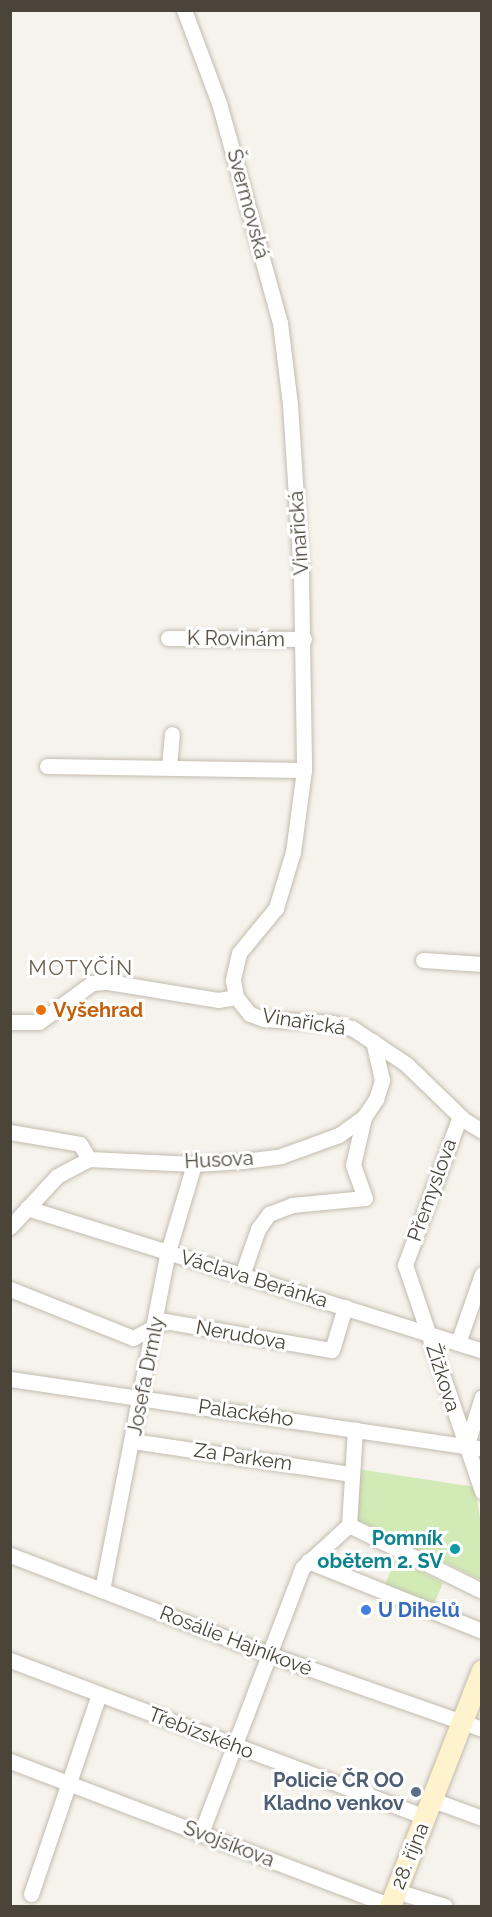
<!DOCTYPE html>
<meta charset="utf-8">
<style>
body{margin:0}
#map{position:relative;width:492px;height:1917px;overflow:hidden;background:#f6f3ec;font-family:Raleway,sans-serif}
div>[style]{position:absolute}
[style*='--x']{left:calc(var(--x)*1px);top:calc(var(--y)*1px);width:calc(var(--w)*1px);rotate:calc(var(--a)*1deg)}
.green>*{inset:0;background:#d2eab5}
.roads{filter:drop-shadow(0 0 2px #c2bbae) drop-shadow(0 0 2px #c2bbae)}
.minor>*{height:15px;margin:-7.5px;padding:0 7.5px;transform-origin:7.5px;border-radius:7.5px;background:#fff}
.secondary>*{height:21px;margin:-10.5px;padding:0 10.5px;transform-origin:10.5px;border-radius:10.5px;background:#fff3cd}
.dots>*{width:16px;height:16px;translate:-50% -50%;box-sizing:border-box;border:3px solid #fff;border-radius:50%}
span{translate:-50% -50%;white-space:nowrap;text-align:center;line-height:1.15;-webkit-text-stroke:6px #fff;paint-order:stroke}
.street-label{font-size:20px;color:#4b4439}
.food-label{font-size:20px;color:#c56008;font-weight:700}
.left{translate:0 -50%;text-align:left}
.culture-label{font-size:20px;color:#0d838f;font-weight:700}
.right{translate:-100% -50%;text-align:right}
.shop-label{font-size:20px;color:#366cbe;font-weight:700}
.service-label{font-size:20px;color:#4e5e75;font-weight:700}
.neighbourhood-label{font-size:21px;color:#6e6250;letter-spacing:1.5px}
.frame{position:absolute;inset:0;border:12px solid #4b4439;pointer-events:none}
</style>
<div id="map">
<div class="green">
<i style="clip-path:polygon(357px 1469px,475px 1487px,481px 1524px,481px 1580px,357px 1520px)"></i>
<i style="clip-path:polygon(396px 1559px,443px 1583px,433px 1606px,384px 1586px)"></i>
</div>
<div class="roads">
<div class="minor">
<i style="--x:184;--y:10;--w:99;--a:69.4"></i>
<i style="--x:219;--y:103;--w:228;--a:74.5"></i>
<i style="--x:280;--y:323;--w:82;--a:83"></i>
<i style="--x:290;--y:404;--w:169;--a:86.3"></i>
<i style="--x:301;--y:573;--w:197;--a:89.1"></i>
<i style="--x:304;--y:770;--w:83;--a:97.6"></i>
<i style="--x:293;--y:852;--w:59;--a:106.9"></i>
<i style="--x:276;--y:908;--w:58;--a:129.4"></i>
<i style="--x:239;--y:953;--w:28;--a:103"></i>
<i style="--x:233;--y:980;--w:17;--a:80"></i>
<i style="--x:236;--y:997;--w:22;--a:51"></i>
<i style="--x:250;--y:1014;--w:15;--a:20"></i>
<i style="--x:264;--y:1019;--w:69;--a:3.3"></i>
<i style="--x:333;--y:1023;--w:20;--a:15"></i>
<i style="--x:352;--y:1028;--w:65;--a:33.7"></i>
<i style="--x:406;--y:1064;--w:81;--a:44"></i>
<i style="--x:464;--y:1120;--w:21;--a:31"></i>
<i style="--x:168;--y:638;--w:136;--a:0.4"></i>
<i style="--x:47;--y:766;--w:257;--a:0.9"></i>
<i style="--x:169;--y:767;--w:33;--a:-85"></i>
<i style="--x:423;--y:960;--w:59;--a:3.9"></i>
<i style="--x:10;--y:1022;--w:29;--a:0"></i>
<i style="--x:39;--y:1022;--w:66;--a:-36.3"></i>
<i style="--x:92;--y:983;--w:16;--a:-4"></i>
<i style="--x:108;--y:982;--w:111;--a:9.3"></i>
<i style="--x:218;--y:1000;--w:18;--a:-9"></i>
<i style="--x:460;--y:1116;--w:159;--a:110.3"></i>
<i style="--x:405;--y:1265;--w:239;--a:71.2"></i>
<i style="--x:10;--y:1132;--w:71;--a:9.7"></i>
<i style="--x:80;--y:1144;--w:17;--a:59"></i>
<i style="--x:27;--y:1208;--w:477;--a:17.4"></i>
<i style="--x:10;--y:1227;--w:69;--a:-47.3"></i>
<i style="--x:57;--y:1176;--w:36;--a:-28"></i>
<i style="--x:89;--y:1159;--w:105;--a:2.7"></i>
<i style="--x:194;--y:1164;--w:49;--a:-3.5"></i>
<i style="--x:243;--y:1161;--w:38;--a:-7"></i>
<i style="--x:281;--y:1156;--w:62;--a:-19.9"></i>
<i style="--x:339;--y:1135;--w:31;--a:-36"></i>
<i style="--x:364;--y:1117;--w:22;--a:-56"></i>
<i style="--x:376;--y:1099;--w:20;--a:-72"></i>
<i style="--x:382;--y:1080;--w:40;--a:-103"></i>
<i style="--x:242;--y:1275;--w:49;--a:-70.8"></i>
<i style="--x:258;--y:1229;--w:19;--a:-54"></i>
<i style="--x:269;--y:1214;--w:25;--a:-21"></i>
<i style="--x:292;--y:1205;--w:73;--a:-5.5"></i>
<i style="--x:365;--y:1198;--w:35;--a:-110"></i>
<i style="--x:353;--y:1165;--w:49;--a:-77.1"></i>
<i style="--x:10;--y:1289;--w:132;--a:21.7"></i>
<i style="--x:133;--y:1338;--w:36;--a:-28"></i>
<i style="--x:165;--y:1321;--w:169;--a:9.9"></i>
<i style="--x:332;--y:1350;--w:45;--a:-73.2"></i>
<i style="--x:458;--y:1343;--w:73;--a:-70.8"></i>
<i style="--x:10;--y:1379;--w:477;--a:8.4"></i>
<i style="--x:133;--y:1441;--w:221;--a:8.6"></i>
<i style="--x:466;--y:1447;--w:52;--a:-72.3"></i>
<i style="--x:349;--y:1525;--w:148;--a:26.4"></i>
<i style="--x:10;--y:1555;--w:276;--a:21"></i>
<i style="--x:268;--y:1654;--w:227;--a:19.3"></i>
<i style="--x:308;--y:1561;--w:188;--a:21.9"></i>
<i style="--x:102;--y:1590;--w:344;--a:-79"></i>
<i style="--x:168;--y:1252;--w:92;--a:-73.5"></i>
<i style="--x:10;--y:1660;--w:444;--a:20.7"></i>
<i style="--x:10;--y:1761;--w:406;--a:20.8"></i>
<i style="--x:433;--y:1800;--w:52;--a:20.2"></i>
<i style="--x:201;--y:1833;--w:284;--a:-69.1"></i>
<i style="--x:302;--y:1568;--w:64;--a:-42.5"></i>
<i style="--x:349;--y:1525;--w:96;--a:-86.4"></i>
<i style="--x:396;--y:1891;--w:51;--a:17"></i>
<i style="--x:31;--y:1894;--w:211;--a:-71.2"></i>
</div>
<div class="secondary">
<i style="--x:390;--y:1906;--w:253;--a:-68.7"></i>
</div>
</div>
<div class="dots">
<i style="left:41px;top:1010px;background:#e8710a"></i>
<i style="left:455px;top:1549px;background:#0f9aa8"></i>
<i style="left:366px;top:1610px;background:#3f7fe0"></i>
<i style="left:416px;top:1792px;background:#5c6f8a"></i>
</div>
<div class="street-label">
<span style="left:248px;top:204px;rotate:75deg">Švermovská</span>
<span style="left:299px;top:533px;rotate:-94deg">Vinařická</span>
<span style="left:236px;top:639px;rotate:1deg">K Rovinám</span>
<span style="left:304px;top:1022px;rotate:9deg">Vinařická</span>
<span style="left:219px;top:1160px;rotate:-3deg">Husova</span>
<span style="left:432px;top:1190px;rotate:-70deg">Přemyslova</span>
<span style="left:254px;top:1279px;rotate:17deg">Václava Beránka</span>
<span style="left:241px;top:1335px;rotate:10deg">Nerudova</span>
<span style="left:146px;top:1376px;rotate:-79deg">Josefa Drmly</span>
<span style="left:443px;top:1378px;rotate:72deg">Žižkova</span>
<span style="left:246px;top:1413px;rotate:8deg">Palackého</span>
<span style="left:243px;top:1457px;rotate:8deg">Za Parkem</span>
<span style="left:236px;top:1641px;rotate:21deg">Rosálie Hajníkové</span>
<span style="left:201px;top:1733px;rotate:21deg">Třebízského</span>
<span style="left:229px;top:1844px;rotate:21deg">Svojsíkova</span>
<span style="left:410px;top:1856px;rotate:-68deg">28. října</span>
</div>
<div class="food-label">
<span class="left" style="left:53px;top:1010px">Vyšehrad</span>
</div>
<div class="culture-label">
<span class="right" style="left:443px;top:1550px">Pomník<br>obětem 2. SV</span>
</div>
<div class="shop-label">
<span class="left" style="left:378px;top:1610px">U Dihelů</span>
</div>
<div class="service-label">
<span class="right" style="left:404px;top:1792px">Policie ČR OO<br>Kladno venkov</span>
</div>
<div class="neighbourhood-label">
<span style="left:81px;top:968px">MOTYČÍN</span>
</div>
<div class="frame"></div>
</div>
